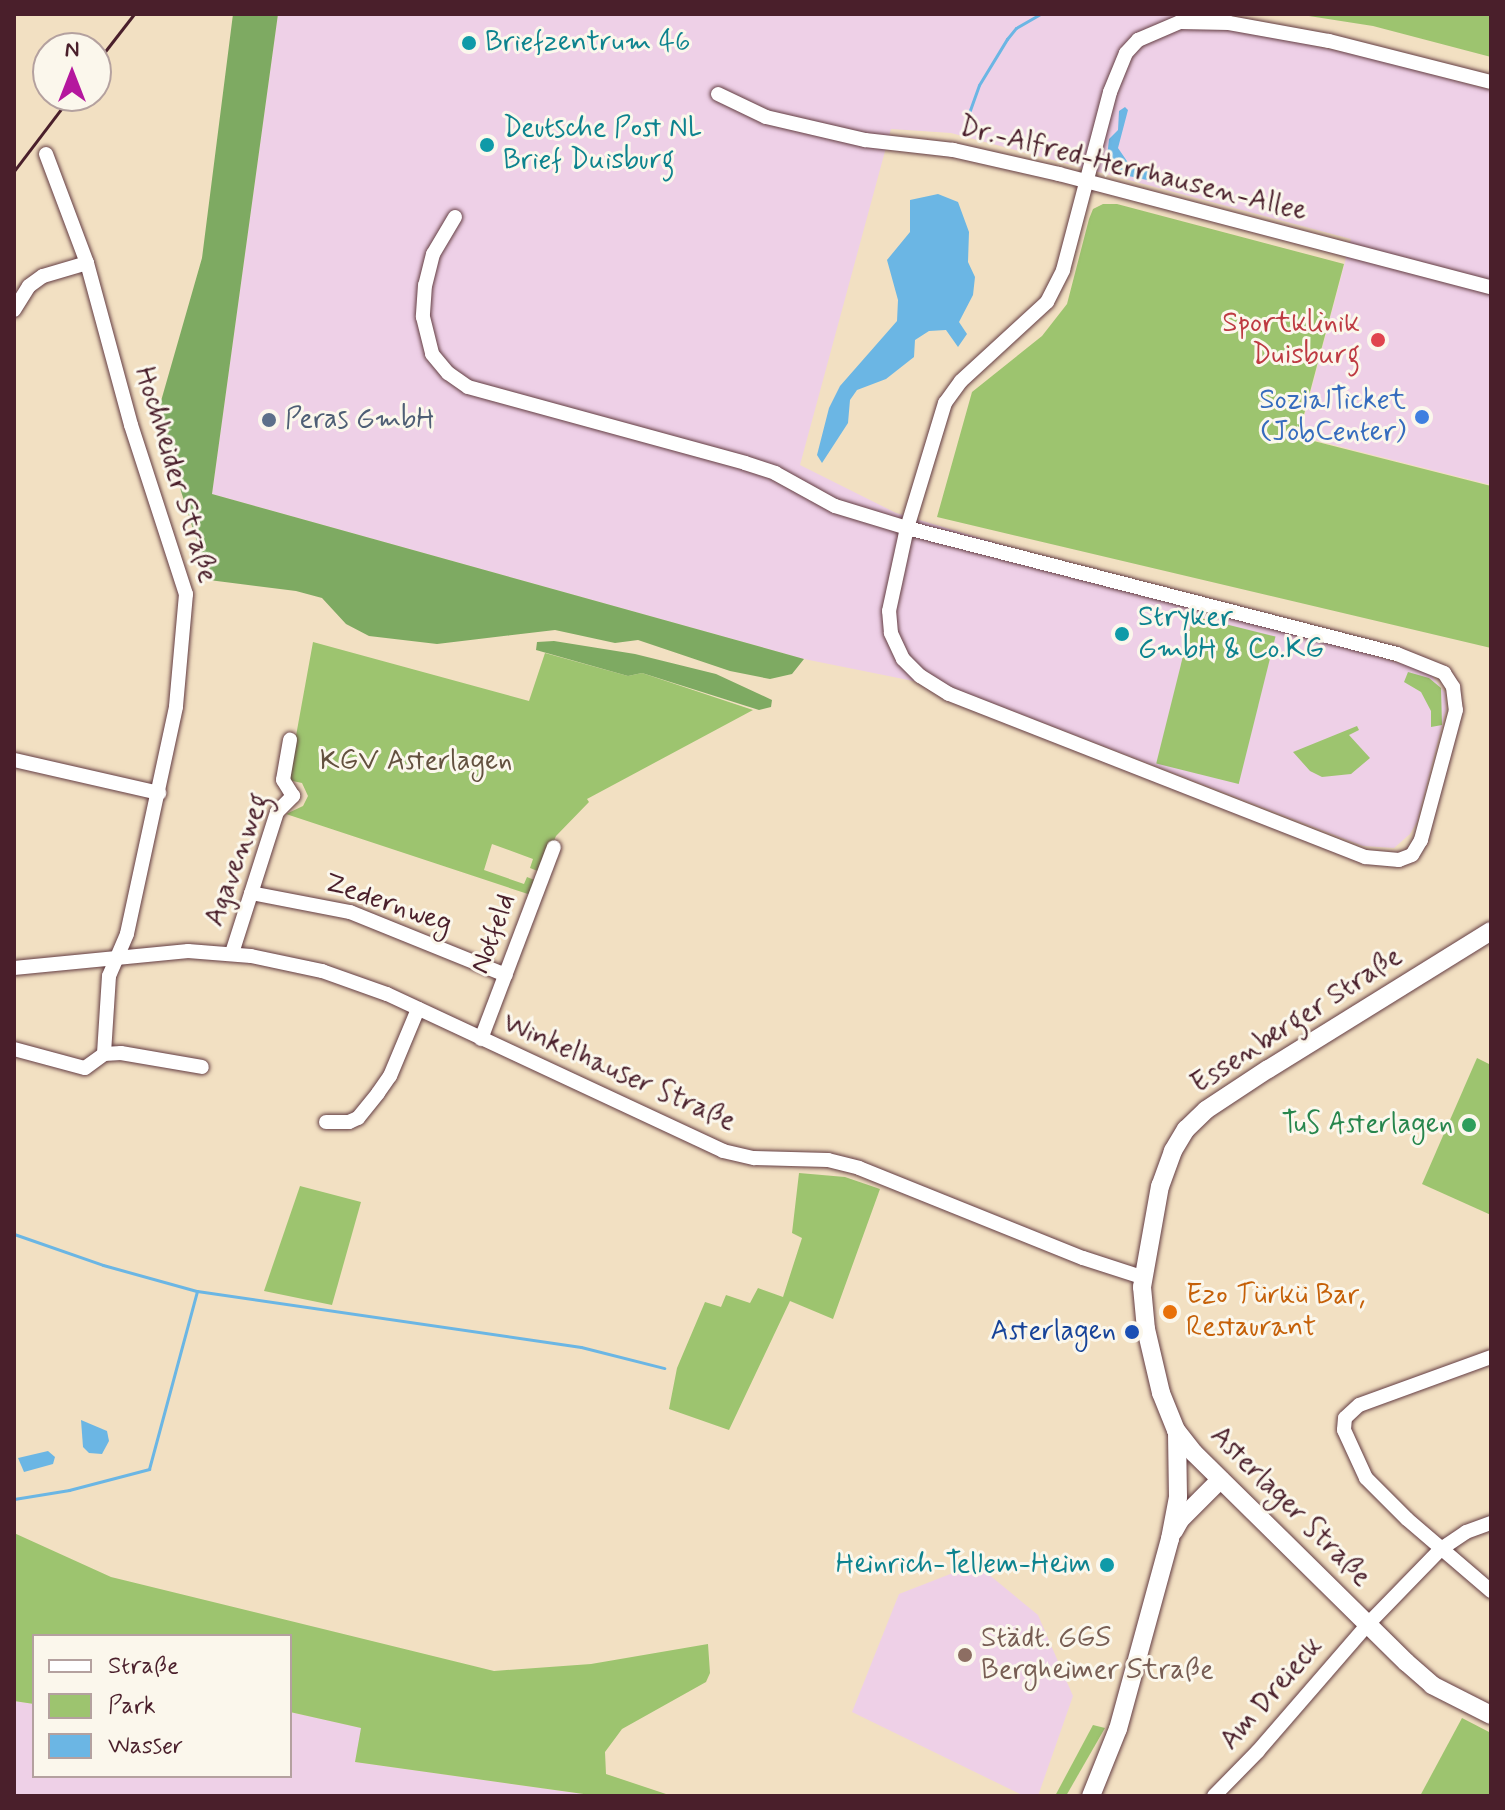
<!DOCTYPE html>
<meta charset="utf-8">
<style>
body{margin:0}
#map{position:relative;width:1505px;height:1810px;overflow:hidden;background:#f2e0c2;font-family:Mynerve,sans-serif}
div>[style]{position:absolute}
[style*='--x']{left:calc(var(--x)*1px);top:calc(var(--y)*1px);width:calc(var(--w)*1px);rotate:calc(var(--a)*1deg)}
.built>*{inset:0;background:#eed0e7}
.green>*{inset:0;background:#9dc46f;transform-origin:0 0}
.forest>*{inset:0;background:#7eaa62}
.water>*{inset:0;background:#6bb6e4}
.stream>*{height:3px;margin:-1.5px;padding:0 1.5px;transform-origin:1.5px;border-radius:1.5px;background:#6bb6e4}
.roads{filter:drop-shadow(0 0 2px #633c42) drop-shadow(0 0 2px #633c42)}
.street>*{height:14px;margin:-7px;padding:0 7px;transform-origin:7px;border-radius:7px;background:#fff}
.secondary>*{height:18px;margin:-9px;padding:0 9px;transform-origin:9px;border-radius:9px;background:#fff}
.rail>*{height:3px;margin:-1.5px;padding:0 1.5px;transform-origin:1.5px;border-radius:1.5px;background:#4a1f2b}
.dots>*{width:22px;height:22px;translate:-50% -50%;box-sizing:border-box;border:4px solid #fbf7ec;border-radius:50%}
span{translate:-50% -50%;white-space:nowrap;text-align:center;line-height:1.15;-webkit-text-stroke:6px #fbf7ec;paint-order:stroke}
.culture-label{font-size:28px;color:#0d838f}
.left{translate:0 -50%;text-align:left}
.right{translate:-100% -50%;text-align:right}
.street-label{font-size:28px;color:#4a1f2b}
.health-label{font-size:28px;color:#be3a42}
.shop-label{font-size:28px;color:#366cbe}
.service-label{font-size:28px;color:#4e5e75}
.park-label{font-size:28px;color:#63513f}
.leisure-label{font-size:28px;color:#27864d}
.food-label{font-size:28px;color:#c56008}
.transit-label{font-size:28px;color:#164399}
.education-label{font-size:28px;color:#785e54}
.frame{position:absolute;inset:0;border:16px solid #4a1f2b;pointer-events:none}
.legend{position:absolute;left:32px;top:1634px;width:260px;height:144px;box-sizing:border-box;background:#fbf7ec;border:2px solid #b4a19f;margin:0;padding:10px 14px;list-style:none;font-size:24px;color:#4a1f2b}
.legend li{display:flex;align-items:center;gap:16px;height:40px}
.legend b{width:40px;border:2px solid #b4a19f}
.north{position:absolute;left:32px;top:32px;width:80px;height:80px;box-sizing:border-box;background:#fbf7ec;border:2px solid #b4a19f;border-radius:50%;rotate:0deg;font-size:22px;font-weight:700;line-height:32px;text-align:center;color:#4a1f2b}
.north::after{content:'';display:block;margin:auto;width:28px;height:36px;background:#b5179e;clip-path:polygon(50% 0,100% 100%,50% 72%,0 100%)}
</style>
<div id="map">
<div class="built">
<i style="clip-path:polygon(278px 14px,1168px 14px,1366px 57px,1491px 90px,1491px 485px,1299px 436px,1351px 239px,951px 133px,891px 129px,800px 465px,896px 513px,1429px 672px,1445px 693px,1446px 710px,1417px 822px,1410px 834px,1394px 848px,1363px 846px,958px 690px,804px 659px,212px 494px)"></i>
<i style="clip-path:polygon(976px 1564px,1038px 1615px,1073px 1696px,1038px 1796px,1024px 1796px,852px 1712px,899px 1594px)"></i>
<i style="clip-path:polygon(14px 1701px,34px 1704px,34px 1776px,290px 1776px,290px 1712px,362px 1728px,355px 1762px,598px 1796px,14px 1796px)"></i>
</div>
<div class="green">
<i style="clip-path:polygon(1296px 14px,1491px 14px,1491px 57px,1373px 26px)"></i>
<i style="clip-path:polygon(1103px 204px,1117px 204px,1344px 264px,1298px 437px,1491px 486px,1491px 648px,937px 517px,972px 392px,1042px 336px,1067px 304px,1089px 219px,1093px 209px)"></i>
<i style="left:1193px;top:616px;width:85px;height:152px;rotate:14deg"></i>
<i style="clip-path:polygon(313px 642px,529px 701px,545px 653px,628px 676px,642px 673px,753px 710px,587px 799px,589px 802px,556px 836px,540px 872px,530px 868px,533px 859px,492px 844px,484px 870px,524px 884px,527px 877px,537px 881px,531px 895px,286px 814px,303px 806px,308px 796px,302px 783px,288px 780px)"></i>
<i style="clip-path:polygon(1408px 672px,1429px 678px,1441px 688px,1442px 725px,1431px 727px,1431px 711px,1421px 692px,1404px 682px)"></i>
<i style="clip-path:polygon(1357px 726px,1359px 730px,1349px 735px,1370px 758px,1351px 774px,1322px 777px,1310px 771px,1293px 752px)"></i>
<i style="clip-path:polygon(1477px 1058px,1491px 1065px,1491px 1215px,1422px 1184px)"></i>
<i style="clip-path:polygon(799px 1173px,845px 1177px,880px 1189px,833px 1319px,790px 1301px,729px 1430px,669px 1409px,677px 1368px,705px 1302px,721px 1307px,726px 1295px,750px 1303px,758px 1288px,783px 1297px,802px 1238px,792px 1233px)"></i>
<i style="clip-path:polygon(300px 1186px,361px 1202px,332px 1305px,264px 1291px)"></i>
<i style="clip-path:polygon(14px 1533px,111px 1577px,494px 1671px,591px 1664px,708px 1644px,710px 1673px,706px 1682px,622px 1729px,605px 1752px,606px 1774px,672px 1796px,598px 1796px,355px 1762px,361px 1728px,290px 1712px,290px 1636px,34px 1636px,34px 1704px,14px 1701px)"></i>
<i style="clip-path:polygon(1462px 1718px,1491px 1733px,1491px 1796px,1420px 1796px)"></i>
<i style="clip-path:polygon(1093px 1725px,1105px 1728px,1066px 1796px,1055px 1796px)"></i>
</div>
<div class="forest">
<i style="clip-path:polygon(233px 14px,278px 14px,212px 494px,804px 659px,792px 674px,770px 679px,730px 671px,638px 640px,615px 643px,555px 630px,437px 644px,369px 636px,346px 624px,322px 598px,296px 591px,209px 580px,157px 415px,202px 258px)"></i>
<i style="clip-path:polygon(554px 641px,635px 654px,716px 674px,772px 700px,771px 707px,759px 710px,642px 673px,628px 676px,536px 650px,537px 642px)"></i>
</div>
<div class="water">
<i style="clip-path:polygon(1125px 107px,1128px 110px,1118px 148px,1131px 167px,1148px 171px,1147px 180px,1115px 173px,1106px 166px,1109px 139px,1118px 130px,1119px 111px)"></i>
<i style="clip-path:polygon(938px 194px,958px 202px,969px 232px,968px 262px,975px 277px,973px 295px,959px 322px,967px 334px,958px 347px,946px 330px,929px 331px,915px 340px,914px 357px,886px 379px,857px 390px,850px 400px,848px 423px,822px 463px,817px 455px,829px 408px,840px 386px,897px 321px,898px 300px,887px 260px,910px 232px,910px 200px)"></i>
<i style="clip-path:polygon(81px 1420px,107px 1431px,109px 1441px,102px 1454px,89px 1453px,83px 1447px)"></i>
<i style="clip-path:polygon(48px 1451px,55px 1457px,53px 1464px,24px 1472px,18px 1458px)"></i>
</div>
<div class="stream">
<i style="--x:965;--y:124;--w:41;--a:-70.3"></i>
<i style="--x:979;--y:85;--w:54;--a:-58.7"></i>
<i style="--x:1007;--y:39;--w:14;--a:-51"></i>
<i style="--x:1016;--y:28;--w:28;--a:-30"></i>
<i style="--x:14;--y:1234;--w:94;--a:19.2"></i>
<i style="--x:103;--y:1265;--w:98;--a:15.5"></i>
<i style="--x:197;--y:1291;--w:388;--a:8.3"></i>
<i style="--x:581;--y:1347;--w:86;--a:14.2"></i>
<i style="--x:14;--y:1499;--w:56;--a:-9.3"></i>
<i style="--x:69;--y:1490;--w:83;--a:-14.7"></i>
<i style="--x:149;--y:1469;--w:184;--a:-74.9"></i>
</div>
<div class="roads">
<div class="street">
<i style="--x:718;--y:94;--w:53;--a:25.6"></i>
<i style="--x:766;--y:117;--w:102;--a:13.1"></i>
<i style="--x:865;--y:140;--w:89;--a:6.5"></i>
<i style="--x:953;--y:150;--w:109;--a:12.8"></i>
<i style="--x:1059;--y:174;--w:447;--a:14.7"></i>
<i style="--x:46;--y:154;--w:116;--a:69.4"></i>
<i style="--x:87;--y:263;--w:168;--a:74.8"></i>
<i style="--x:131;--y:425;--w:178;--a:72"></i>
<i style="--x:186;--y:594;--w:113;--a:95.1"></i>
<i style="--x:176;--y:707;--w:232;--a:102.2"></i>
<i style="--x:127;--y:934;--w:46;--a:113.2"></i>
<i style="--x:109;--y:976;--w:78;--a:93.7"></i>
<i style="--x:455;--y:217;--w:43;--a:120.7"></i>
<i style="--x:433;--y:254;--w:32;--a:104"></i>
<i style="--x:425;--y:285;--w:32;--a:94"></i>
<i style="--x:423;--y:317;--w:38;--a:76"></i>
<i style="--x:432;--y:354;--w:25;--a:50"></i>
<i style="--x:448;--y:373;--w:24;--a:35"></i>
<i style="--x:468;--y:387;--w:287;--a:15.3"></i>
<i style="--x:745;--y:463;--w:32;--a:18"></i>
<i style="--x:775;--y:473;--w:68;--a:28.8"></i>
<i style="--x:835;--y:506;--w:75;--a:17"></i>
<i style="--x:907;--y:528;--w:506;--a:14.42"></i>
<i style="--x:1397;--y:654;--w:51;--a:22"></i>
<i style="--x:1444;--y:673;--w:17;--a:57"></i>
<i style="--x:1453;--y:687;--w:23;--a:83"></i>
<i style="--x:1456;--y:710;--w:135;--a:105.1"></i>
<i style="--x:1421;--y:840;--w:17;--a:121"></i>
<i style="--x:1412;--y:855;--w:14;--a:159"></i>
<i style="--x:1399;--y:860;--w:34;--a:-175"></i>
<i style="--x:1365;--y:857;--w:447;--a:-158.6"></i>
<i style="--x:949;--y:694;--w:34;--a:-148"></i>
<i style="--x:920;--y:676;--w:24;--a:-135"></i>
<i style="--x:903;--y:659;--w:29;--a:-115"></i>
<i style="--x:891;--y:633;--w:22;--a:-95"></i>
<i style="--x:889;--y:611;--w:85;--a:-77.8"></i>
<i style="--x:907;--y:528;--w:131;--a:-73.1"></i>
<i style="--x:945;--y:403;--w:27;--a:-54"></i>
<i style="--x:961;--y:381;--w:117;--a:-42.6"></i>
<i style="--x:1047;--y:302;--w:36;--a:-63"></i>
<i style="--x:1063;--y:270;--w:184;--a:-75.2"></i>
<i style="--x:1110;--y:92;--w:42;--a:-67.7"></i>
<i style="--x:1126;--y:53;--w:18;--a:-47"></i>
<i style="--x:1138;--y:40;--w:46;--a:-23.2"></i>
<i style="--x:1180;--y:22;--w:49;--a:1.2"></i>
<i style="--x:1229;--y:23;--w:102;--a:10.2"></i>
<i style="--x:1329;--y:41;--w:167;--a:14.2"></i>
<i style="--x:14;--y:310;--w:28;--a:-58"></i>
<i style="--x:29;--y:286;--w:17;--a:-36"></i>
<i style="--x:43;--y:276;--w:46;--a:-16.5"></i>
<i style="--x:14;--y:760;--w:149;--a:12.8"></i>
<i style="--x:251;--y:893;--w:101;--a:10.9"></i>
<i style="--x:350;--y:912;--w:168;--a:22"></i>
<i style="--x:232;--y:953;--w:148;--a:-72.3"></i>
<i style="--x:277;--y:812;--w:23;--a:-45"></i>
<i style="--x:293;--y:796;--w:19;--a:-122"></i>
<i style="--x:283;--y:780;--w:41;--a:-80.1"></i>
<i style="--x:14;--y:968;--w:175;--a:-5.6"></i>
<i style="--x:188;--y:951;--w:63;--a:4.5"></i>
<i style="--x:251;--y:956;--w:73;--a:11.9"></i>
<i style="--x:322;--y:971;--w:69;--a:19.5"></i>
<i style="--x:387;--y:994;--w:371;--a:25"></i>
<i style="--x:723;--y:1151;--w:32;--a:13"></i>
<i style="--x:754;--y:1158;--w:74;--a:1.5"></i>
<i style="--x:828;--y:1160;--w:32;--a:14"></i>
<i style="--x:859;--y:1168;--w:241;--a:21.9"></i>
<i style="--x:1083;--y:1258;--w:62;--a:17.9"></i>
<i style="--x:481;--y:1039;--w:205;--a:-69.2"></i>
<i style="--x:14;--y:1049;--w:73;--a:15"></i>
<i style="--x:85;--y:1068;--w:24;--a:-36"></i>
<i style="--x:104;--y:1054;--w:17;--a:-3"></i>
<i style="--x:121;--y:1053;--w:82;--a:9.8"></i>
<i style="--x:326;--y:1122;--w:23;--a:0"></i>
<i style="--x:349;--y:1122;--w:10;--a:-24"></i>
<i style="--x:358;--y:1118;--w:32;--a:-51"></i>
<i style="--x:378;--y:1093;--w:21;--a:-55"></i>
<i style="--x:390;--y:1076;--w:73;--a:-67.3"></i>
<i style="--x:1491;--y:1357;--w:140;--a:160"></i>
<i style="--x:1359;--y:1405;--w:19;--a:137"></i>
<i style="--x:1345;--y:1418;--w:12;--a:95"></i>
<i style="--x:1344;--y:1430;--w:53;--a:65.4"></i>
<i style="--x:1366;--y:1478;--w:58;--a:45"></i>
<i style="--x:1407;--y:1519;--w:111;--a:40.6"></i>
<i style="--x:1214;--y:1796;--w:63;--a:-45.6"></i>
<i style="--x:1258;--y:1751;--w:168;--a:-49.1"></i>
<i style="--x:1368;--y:1624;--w:105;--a:-45.8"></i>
<i style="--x:1441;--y:1549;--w:30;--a:-34"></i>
<i style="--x:1466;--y:1532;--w:27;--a:-20"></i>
</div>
<div class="secondary">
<i style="--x:1491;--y:931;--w:262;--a:148.2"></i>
<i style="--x:1268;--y:1069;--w:74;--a:146.5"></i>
<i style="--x:1206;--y:1110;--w:28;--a:136"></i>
<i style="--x:1186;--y:1129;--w:26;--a:121"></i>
<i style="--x:1173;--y:1151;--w:37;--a:110"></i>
<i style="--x:1160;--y:1186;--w:103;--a:100.1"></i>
<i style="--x:1142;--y:1287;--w:42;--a:84.6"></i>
<i style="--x:1146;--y:1329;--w:66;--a:76.8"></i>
<i style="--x:1161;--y:1393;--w:40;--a:68"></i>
<i style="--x:1176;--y:1430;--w:29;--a:52"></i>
<i style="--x:1194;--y:1453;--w:298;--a:44.6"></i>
<i style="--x:1406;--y:1662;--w:35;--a:41"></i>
<i style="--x:1432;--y:1685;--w:66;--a:27"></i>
<i style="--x:1174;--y:1531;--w:13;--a:-61"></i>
<i style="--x:1180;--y:1520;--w:57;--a:-45"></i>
<i style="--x:1091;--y:1796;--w:72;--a:-68.1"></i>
<i style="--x:1118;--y:1729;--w:197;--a:-74.7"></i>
<i style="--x:1170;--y:1539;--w:43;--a:-79.2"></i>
<i style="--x:1178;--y:1497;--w:65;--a:-90.9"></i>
</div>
</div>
<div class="rail">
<i style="--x:96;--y:63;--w:62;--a:-52.2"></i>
<i style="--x:14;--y:171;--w:94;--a:-52.8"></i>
</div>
<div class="dots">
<i style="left:469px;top:43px;background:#0f9aa8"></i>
<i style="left:487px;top:145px;background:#0f9aa8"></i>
<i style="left:1378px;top:340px;background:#e0444e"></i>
<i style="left:1422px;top:417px;background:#3f7fe0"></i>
<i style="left:269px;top:420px;background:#5c6f8a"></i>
<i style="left:1122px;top:634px;background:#0f9aa8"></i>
<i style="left:1469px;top:1125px;background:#2e9e5b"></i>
<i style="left:1170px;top:1312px;background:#e8710a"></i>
<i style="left:1132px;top:1332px;background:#1a4fb4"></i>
<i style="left:1107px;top:1565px;background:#0f9aa8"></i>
<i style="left:965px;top:1655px;background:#8d6e63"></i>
</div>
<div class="culture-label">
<span class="left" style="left:485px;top:43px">Briefzentrum 46</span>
<span class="left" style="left:503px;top:145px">Deutsche Post NL<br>Brief Duisburg</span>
<span class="left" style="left:1138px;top:634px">Stryker<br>GmbH &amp; Co.KG</span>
<span class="right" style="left:1091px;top:1565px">Heinrich-Tellem-Heim</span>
</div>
<div class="street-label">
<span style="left:1133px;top:170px;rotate:14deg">Dr.-Alfred-Herrhausen-Allee</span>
<span style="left:175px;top:475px;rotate:73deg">Hochheider Straße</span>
<span style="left:238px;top:860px;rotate:-70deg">Agavenweg</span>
<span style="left:388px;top:904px;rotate:19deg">Zedernweg</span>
<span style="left:494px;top:934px;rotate:-70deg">Notfeld</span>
<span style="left:1297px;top:1021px;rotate:-33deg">Essenberger Straße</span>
<span style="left:619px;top:1073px;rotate:24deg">Winkelhauser Straße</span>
<span style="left:1290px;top:1507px;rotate:45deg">Asterlager Straße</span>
<span style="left:1272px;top:1694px;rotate:-49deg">Am Dreieck</span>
</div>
<div class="health-label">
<span class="right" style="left:1360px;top:340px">Sportklinik<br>Duisburg</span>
</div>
<div class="shop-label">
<span class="right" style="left:1406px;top:417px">SozialTicket<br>(JobCenter)</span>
</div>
<div class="service-label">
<span class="left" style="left:285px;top:420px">Peras GmbH</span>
</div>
<div class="park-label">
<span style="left:416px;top:762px">KGV Asterlagen</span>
</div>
<div class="leisure-label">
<span class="right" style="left:1453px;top:1125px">TuS Asterlagen</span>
</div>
<div class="food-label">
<span class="left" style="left:1186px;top:1312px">Ezo Türkü Bar,<br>Restaurant</span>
</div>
<div class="transit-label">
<span class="right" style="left:1116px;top:1332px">Asterlagen</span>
</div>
<div class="education-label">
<span class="left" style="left:981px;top:1655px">Städt. GGS<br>Bergheimer Straße</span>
</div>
<div class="frame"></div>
<ul class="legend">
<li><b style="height:10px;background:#fff"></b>Straße</li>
<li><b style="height:22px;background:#9dc46f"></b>Park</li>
<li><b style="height:22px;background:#6bb6e4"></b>Wasser</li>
</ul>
<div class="north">N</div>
</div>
